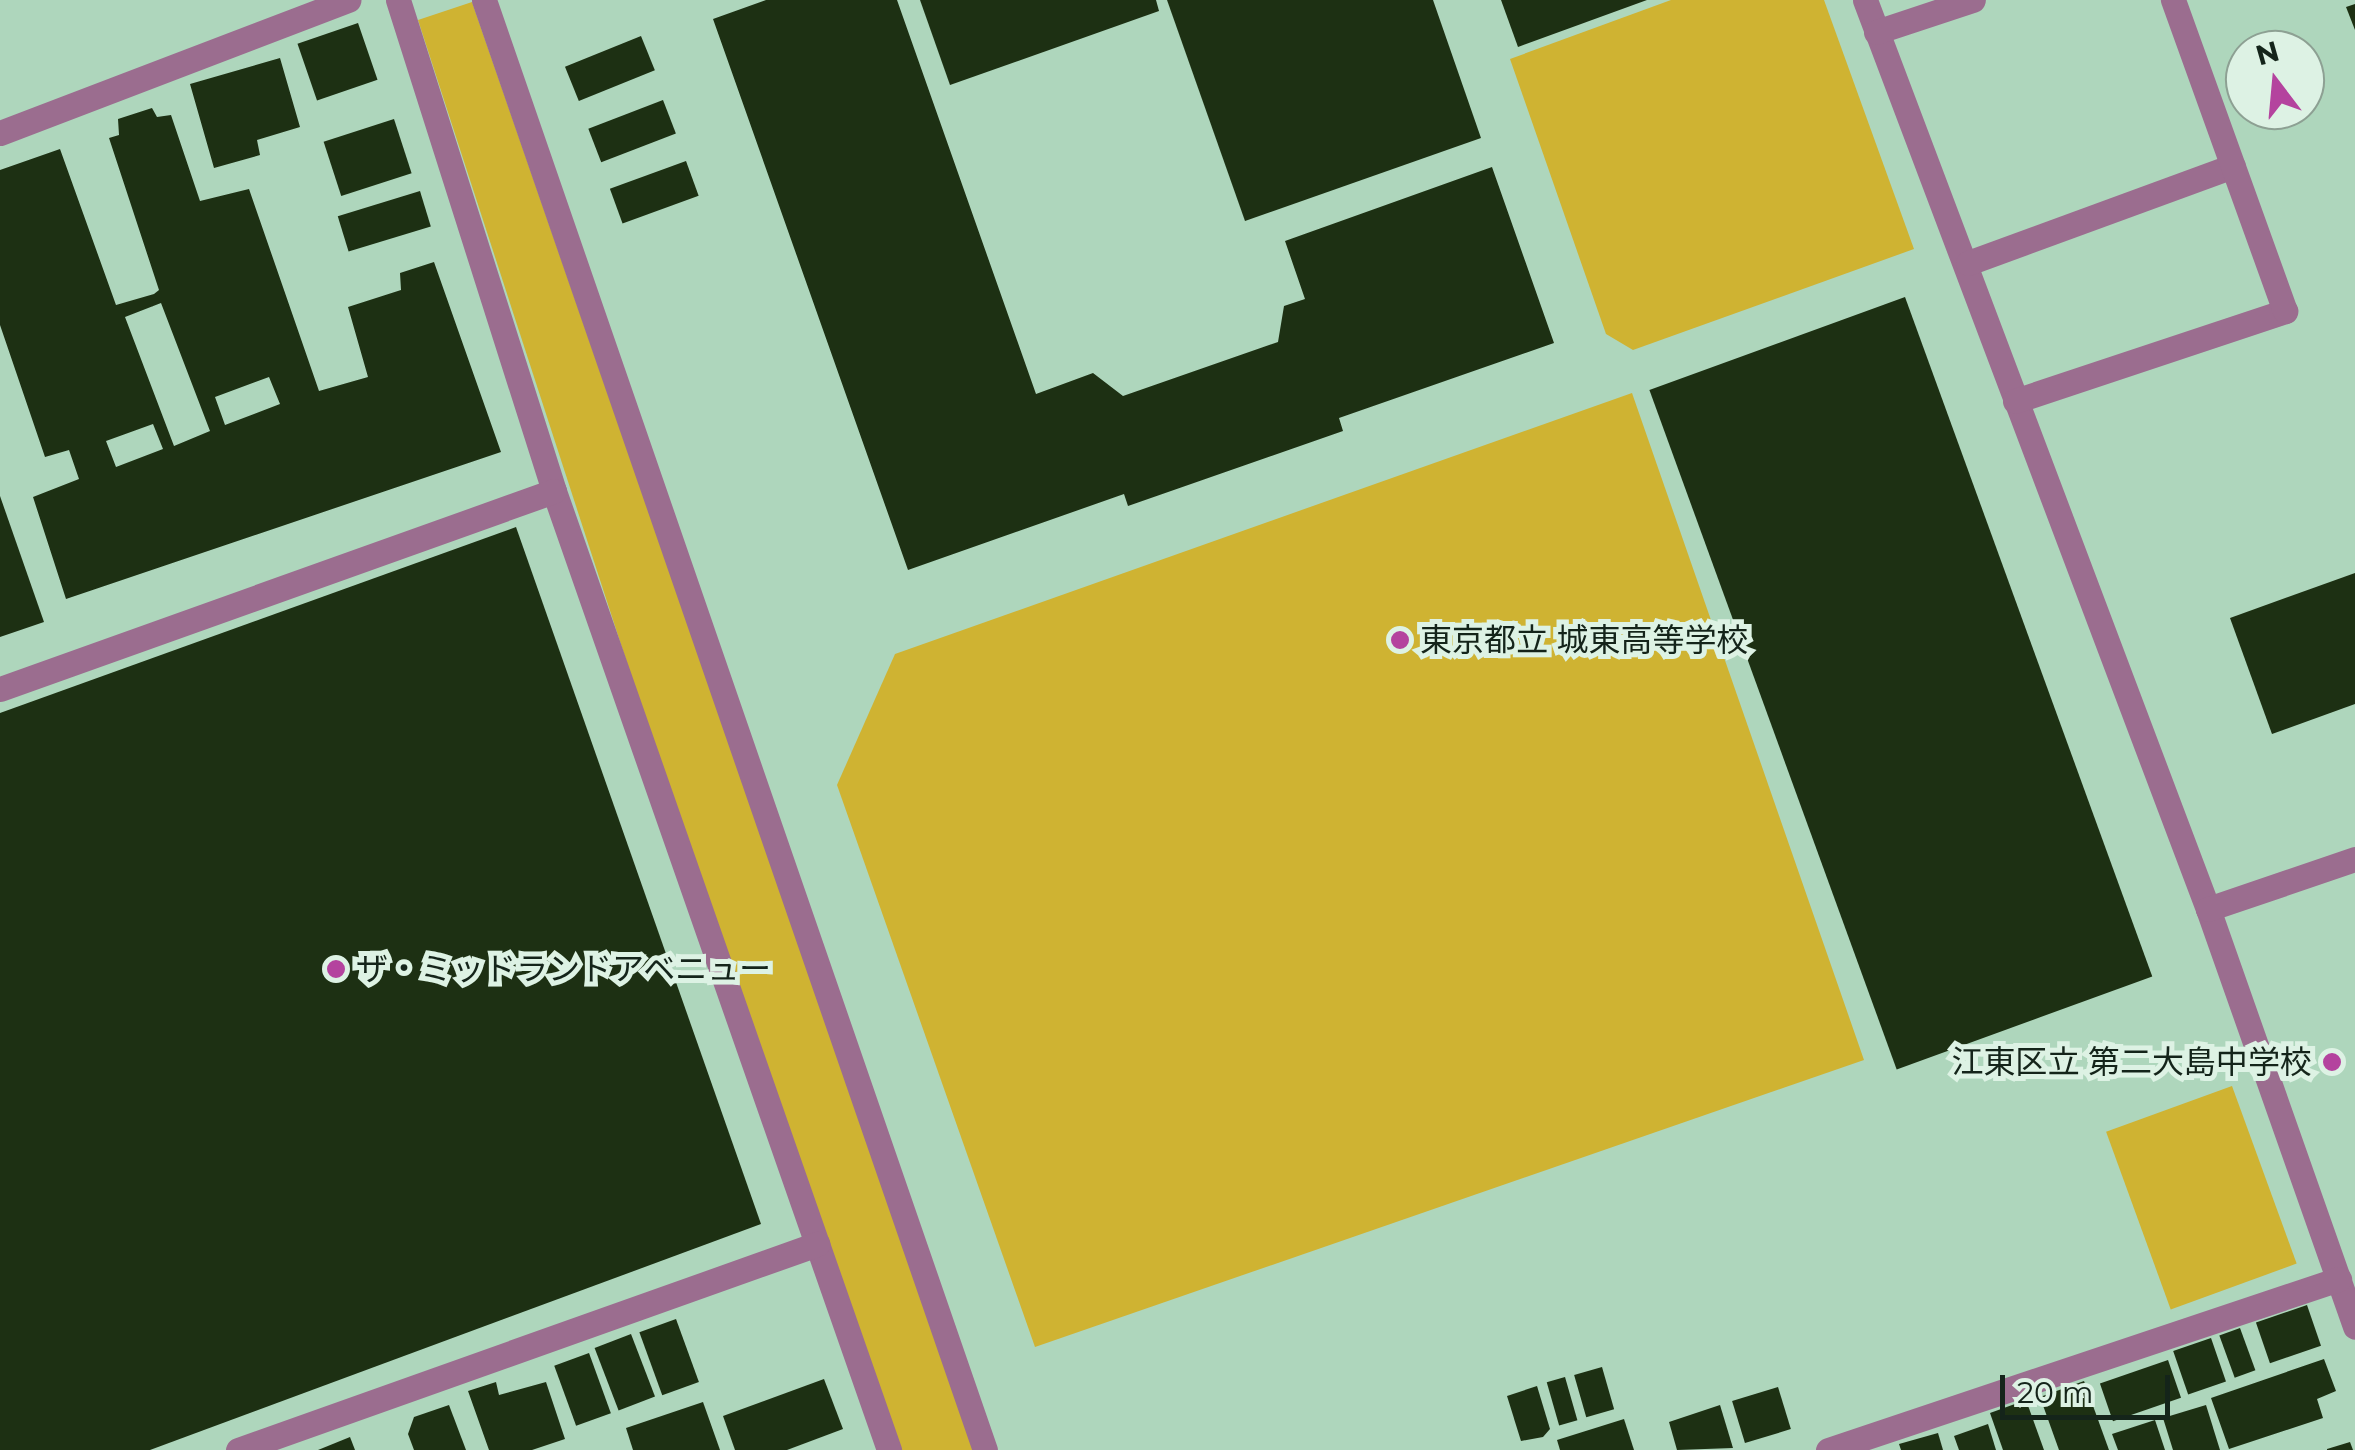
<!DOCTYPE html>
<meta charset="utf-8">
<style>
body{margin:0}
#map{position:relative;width:2355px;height:1450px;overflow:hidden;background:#aed6bc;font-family:Montserrat,"Noto Sans JP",sans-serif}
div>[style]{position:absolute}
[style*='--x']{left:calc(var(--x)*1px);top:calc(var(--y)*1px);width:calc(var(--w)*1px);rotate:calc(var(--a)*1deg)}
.green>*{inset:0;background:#cfb332;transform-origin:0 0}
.building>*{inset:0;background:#1d3013;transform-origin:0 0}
.minor>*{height:25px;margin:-12.5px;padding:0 12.5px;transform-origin:12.5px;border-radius:12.5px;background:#9b6d8f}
.dots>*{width:28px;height:28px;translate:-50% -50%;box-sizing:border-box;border:5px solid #ddf2e4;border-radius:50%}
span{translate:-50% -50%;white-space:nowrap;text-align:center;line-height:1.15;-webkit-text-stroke:10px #ddf2e4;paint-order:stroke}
.poi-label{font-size:32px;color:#14241a}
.left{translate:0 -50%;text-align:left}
.right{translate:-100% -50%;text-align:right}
.north{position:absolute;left:2225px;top:30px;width:100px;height:100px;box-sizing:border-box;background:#ddf2e4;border:2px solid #8da093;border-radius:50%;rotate:344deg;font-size:28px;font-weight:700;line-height:40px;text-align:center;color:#14241a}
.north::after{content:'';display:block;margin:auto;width:35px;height:45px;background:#b4439e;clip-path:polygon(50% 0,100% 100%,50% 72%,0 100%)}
.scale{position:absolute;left:2000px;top:1375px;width:170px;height:45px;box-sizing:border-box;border:5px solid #14241a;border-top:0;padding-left:12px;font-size:30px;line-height:35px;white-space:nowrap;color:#14241a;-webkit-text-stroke:8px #ddf2e4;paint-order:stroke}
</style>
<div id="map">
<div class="green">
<i style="clip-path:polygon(1671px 0,1824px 0,1914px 249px,1633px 350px,1606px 334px,1510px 59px)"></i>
<i style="clip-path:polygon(472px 2px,974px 1450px,901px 1450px,640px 703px,418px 20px)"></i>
<i style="clip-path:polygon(1632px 393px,1864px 1060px,1035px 1347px,837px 785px,895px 654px)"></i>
<i style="left:2232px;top:1086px;width:189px;height:134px;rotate:70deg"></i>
</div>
<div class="building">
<i style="clip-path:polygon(766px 0,897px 0,1036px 394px,1093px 373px,1123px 396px,1278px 342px,1284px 306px,1305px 299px,1285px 241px,1492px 167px,1554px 343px,1339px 418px,1343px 431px,1128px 506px,1124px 494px,908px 570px,713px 19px)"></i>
<i style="clip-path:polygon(920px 0,1156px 0,1159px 11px,950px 85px)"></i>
<i style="clip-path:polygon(1167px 0,1433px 0,1481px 138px,1245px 221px)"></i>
<i style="clip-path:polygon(1501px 0,1647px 0,1518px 47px)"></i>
<i style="clip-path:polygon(2355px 4px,2355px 30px,2346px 7px)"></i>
<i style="left:358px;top:23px;width:60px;height:64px;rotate:71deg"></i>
<i style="left:641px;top:36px;width:37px;height:82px;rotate:68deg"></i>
<i style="clip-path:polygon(280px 58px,300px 127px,257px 140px,260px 155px,214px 168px,190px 84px)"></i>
<i style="left:663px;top:100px;width:36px;height:80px;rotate:69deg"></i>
<i style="clip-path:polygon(evenodd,152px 108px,157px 117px,171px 115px,200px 201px,249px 189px,319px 391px,368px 377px,348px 307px,401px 290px,400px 273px,434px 262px,501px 452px,66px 599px,33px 497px,79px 479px,69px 450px,45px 457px,0 325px,0 170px,60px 149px,116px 305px,154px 294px,159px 290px,109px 138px,119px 135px,118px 119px,152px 108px,161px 303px,210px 431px,174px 446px,125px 317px,161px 303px,152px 108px,269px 377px,280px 404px,225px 425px,215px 397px,269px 377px,152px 108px,153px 424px,163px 449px,116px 467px,106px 441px,153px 424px)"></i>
<i style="left:394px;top:119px;width:57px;height:74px;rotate:72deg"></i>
<i style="left:686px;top:161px;width:37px;height:81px;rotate:70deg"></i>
<i style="left:420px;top:191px;width:37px;height:86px;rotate:73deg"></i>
<i style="left:1905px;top:297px;width:723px;height:272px;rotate:70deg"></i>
<i style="clip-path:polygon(0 496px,44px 622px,0 637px)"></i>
<i style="clip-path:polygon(516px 527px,761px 1224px,150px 1450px,0 1450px,0 713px)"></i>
<i style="clip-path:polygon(2355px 573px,2355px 704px,2272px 734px,2230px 618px)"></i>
<i style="left:2307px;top:1305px;width:43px;height:54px;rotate:71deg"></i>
<i style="left:676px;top:1319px;width:67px;height:39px;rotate:70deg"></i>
<i style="left:2240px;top:1328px;width:45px;height:22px;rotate:70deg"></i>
<i style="left:631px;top:1334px;width:67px;height:39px;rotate:69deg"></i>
<i style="left:2211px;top:1338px;width:46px;height:40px;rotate:71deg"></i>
<i style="left:589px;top:1353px;width:64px;height:37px;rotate:70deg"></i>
<i style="clip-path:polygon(2324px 1359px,2336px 1391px,2317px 1399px,2323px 1418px,2229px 1449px,2211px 1398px)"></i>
<i style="left:2168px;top:1360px;width:40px;height:72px;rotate:71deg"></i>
<i style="left:1602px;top:1367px;width:44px;height:29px;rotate:74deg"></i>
<i style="left:1565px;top:1377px;width:45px;height:19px;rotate:74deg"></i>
<i style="clip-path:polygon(824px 1379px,843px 1429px,787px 1450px,735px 1450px,723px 1416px)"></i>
<i style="clip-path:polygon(2084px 1381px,2109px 1450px,2059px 1450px,2040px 1397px)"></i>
<i style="clip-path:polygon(496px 1382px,499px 1395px,546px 1382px,565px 1439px,532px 1450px,489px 1450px,468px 1391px)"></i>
<i style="clip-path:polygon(1537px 1386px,1550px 1429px,1543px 1437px,1521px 1441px,1507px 1396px)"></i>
<i style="left:1778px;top:1387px;width:44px;height:48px;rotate:73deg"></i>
<i style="clip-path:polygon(2026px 1400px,2044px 1450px,2003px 1450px,1990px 1413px)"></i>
<i style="clip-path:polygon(703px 1402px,720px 1450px,633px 1450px,626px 1428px)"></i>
<i style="clip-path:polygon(449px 1405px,466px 1450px,414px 1450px,408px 1434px,414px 1417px)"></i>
<i style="clip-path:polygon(1720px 1405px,1733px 1448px,1677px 1450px,1669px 1422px)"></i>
<i style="clip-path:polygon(2206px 1405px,2220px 1450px,2173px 1450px,2163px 1418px)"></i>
<i style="clip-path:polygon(1624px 1419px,1634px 1450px,1560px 1450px,1557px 1440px)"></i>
<i style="clip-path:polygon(2155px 1420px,2165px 1450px,2118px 1450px,2112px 1434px)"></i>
<i style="clip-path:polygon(1988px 1424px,1996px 1450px,1959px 1450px,1954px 1436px)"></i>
<i style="clip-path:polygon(1938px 1433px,1943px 1450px,1901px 1450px,1899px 1444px)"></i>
<i style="clip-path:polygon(350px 1437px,355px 1450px,318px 1450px)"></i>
<i style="clip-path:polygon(2350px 1442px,2353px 1450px,2327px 1450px,2327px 1449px)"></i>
</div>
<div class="minor">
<i style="--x:398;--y:0;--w:515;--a:72.37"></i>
<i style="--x:554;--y:491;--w:1016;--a:70.74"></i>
<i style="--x:484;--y:0;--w:1534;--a:70.94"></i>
<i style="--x:1865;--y:0;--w:972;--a:69.33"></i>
<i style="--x:2208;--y:909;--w:443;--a:70.6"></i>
<i style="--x:1876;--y:32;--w:102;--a:-18.3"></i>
<i style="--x:0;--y:133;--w:373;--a:-20.9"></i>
<i style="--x:1968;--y:263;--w:282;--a:-20.1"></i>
<i style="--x:2015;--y:401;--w:285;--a:-18.4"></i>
<i style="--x:2285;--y:311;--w:331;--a:-109.8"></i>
<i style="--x:0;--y:689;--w:588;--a:-19.67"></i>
<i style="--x:2208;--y:909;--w:155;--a:-18.8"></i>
<i style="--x:238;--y:1450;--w:615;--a:-19.58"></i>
<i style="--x:1828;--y:1450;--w:539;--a:-18.5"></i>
</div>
<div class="dots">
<i style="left:1400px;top:640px;background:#b4439e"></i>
<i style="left:336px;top:969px;background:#b4439e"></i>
<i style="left:2332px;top:1062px;background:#b4439e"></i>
</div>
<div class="poi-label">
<span class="left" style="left:1420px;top:640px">東京都立 城東高等学校</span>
<span class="left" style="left:356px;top:969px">ザ・ミッドランドアベニュー</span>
<span class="right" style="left:2312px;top:1062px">江東区立 第二大島中学校</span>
</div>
<div class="north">N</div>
<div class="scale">20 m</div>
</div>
